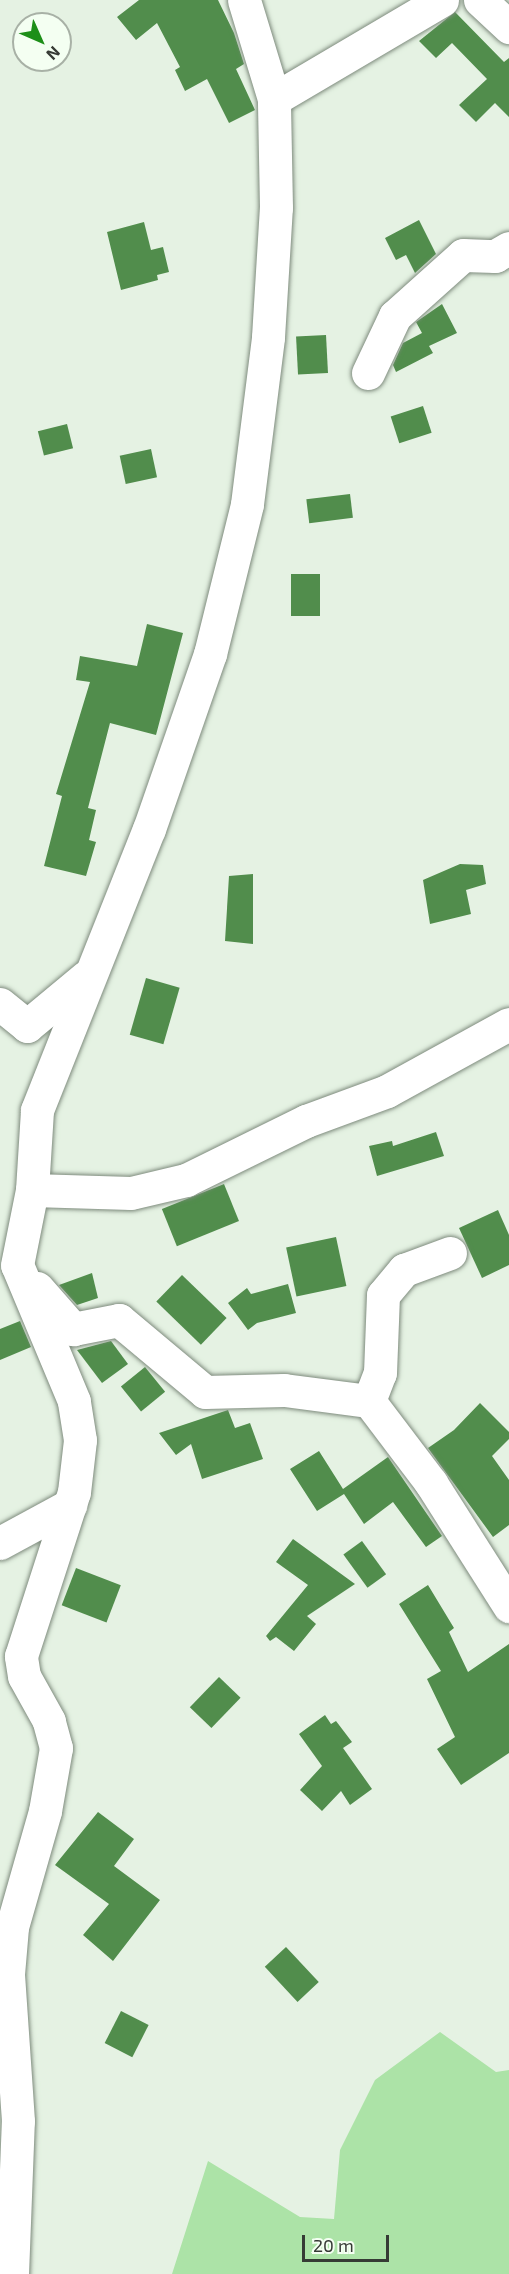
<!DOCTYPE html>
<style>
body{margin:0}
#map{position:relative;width:509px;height:2274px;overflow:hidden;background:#e5f2e3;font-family:"Exo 2",sans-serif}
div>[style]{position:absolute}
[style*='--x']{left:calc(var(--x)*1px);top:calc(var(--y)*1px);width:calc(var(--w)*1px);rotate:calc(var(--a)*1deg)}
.green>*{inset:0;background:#ace3a7}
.building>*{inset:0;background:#518d4c;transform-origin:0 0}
.roads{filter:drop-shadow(0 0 2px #7e8b7d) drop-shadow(0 0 2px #7e8b7d)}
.street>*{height:33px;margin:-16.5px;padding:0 16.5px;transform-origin:16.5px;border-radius:16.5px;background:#fff}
span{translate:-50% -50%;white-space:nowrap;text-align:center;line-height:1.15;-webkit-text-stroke:6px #f4fff2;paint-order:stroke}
.north{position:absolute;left:12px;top:12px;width:60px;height:60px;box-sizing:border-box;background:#f4fff2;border:2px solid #a8b1a6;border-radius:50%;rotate:135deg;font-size:16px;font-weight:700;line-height:24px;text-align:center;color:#363b35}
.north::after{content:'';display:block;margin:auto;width:21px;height:27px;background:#1d8f18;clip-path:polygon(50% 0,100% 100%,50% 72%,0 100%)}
.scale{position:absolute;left:302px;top:2235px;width:87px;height:27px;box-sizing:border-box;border:3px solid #363b35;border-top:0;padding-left:8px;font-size:18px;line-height:21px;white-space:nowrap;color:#363b35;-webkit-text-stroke:4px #f4fff2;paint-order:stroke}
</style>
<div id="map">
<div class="green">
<i style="clip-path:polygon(440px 2032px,496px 2072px,509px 2070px,509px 2274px,172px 2274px,208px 2161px,300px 2217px,334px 2219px,340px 2150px,375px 2080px)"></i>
</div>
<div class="building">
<i style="clip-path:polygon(139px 0,218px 0,234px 33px,244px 64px,236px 69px,255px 110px,229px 123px,207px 79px,185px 91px,175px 70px,180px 67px,157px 23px,136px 40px,117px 17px)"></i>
<i style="clip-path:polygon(455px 12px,504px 62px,509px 58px,509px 117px,495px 103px,476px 122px,459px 105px,487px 79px,452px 43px,436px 58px,419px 41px)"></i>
<i style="clip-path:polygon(419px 220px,436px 254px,415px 273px,406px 255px,396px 260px,385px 238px)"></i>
<i style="clip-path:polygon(144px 222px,151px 250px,163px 247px,169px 272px,157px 275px,158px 280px,121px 290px,107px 232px)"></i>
<i style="clip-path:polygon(442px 304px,457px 333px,429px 346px,433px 353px,396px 372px,393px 365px,403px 343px,422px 333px,416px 322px)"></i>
<i style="left:326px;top:335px;width:38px;height:30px;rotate:87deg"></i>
<i style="left:423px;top:406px;width:28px;height:34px;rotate:72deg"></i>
<i style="left:67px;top:424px;width:25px;height:30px;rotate:76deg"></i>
<i style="left:151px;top:449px;width:29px;height:32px;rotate:78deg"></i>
<i style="left:350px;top:494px;width:24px;height:44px;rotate:83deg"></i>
<i style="left:291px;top:574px;width:29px;height:42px"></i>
<i style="clip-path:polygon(147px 624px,183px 633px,156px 735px,110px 723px,88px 808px,96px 810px,89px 840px,96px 842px,86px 876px,44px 866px,62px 796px,56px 794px,90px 682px,76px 680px,80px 656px,137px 666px)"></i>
<i style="clip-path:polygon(460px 864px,483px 865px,486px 884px,466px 890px,471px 914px,430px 924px,423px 880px)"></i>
<i style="clip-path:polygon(253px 874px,253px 944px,225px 941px,229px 876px)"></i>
<i style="left:146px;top:978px;width:35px;height:59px;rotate:16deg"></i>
<i style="clip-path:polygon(436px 1132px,444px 1156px,377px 1176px,369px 1146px,392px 1141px,393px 1146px)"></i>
<i style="left:224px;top:1184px;width:40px;height:67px;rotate:68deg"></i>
<i style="clip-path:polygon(498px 1210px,509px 1235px,509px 1265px,482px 1278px,459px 1228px)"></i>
<i style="left:336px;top:1237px;width:50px;height:51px;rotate:78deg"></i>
<i style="clip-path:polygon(92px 1273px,98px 1298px,77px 1305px,59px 1285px)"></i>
<i style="left:182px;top:1275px;width:62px;height:37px;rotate:44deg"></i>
<i style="clip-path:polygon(288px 1284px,296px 1313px,257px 1323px,248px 1330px,228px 1303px,247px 1288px,251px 1294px)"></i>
<i style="clip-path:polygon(20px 1321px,31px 1347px,0 1360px,0 1329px)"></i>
<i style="clip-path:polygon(111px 1341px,128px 1364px,102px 1383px,77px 1350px)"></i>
<i style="left:145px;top:1367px;width:32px;height:31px;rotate:51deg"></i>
<i style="clip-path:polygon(480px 1403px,509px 1432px,509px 1439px,492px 1456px,509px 1480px,509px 1525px,493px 1537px,428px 1448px,454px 1430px)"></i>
<i style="clip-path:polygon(228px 1410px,235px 1428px,250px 1423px,263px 1459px,202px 1479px,191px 1444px,176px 1455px,159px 1433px)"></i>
<i style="clip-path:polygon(319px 1451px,343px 1489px,388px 1457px,442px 1536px,426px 1547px,393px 1502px,364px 1524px,344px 1494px,317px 1511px,290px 1469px)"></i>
<i style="clip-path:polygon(293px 1539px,355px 1584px,307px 1616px,316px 1624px,294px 1651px,276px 1637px,270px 1641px,266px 1636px,308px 1585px,276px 1562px)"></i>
<i style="left:362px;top:1541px;width:41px;height:23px;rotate:54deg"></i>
<i style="left:76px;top:1568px;width:48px;height:40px;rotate:21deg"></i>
<i style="clip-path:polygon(428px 1585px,454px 1628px,449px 1632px,468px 1672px,509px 1644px,509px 1753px,461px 1785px,437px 1749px,455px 1737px,427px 1679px,441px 1671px,399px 1604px)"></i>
<i style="left:219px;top:1677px;width:30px;height:42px;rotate:44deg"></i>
<i style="clip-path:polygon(325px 1715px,331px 1724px,336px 1721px,352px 1742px,343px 1748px,372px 1789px,350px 1805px,341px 1791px,322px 1811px,300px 1790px,322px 1766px,299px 1734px)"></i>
<i style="clip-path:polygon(98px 1812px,134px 1839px,114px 1866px,160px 1900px,113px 1961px,83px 1935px,109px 1904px,55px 1865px)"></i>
<i style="left:286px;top:1947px;width:48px;height:29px;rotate:47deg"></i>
<i style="left:121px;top:2011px;width:31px;height:36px;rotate:27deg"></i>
</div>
<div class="roads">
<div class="street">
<i style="--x:480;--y:0;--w:40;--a:43"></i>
<i style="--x:274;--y:99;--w:195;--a:-30.5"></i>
<i style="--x:368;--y:373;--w:63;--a:-64.7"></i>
<i style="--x:395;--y:316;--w:91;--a:-41.9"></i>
<i style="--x:463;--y:255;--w:32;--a:2"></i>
<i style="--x:495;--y:256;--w:16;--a:-30"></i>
<i style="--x:0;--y:1004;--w:35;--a:39"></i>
<i style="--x:27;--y:1026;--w:77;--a:-39.7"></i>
<i style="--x:32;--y:1190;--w:99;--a:1.7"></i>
<i style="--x:131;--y:1193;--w:57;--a:-13.3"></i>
<i style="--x:186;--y:1180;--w:134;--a:-26.2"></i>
<i style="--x:306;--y:1121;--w:86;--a:-20.3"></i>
<i style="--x:387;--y:1091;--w:139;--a:-28.8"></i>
<i style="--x:37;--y:1288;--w:55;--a:48.7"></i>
<i style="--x:73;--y:1329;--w:47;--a:-11.1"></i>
<i style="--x:119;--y:1320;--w:112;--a:39.9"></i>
<i style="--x:205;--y:1392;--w:79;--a:-1.5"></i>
<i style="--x:284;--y:1390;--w:86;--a:7.4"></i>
<i style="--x:369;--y:1401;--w:30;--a:-69"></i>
<i style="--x:380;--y:1373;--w:78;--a:-87.8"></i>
<i style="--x:383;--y:1295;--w:33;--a:-50"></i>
<i style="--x:404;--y:1270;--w:49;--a:-20.3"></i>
<i style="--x:369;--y:1401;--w:103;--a:52.9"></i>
<i style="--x:431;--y:1483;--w:146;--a:57.6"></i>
<i style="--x:0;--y:1543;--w:80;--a:-28.5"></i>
<i style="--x:12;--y:2274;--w:153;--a:-87.8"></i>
<i style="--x:18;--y:2121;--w:147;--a:-93.9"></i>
<i style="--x:8;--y:1974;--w:47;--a:-85.1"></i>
<i style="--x:12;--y:1927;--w:121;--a:-74.1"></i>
<i style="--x:45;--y:1811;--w:64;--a:-80.1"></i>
<i style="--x:56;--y:1748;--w:28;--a:-105"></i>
<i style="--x:49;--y:1721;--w:51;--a:-119.1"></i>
<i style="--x:24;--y:1676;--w:20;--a:-99"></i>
<i style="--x:21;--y:1656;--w:172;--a:-72.1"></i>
<i style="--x:74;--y:1492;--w:52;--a:-83.4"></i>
<i style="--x:80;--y:1440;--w:39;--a:-99"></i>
<i style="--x:74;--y:1401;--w:147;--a:-112.7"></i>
<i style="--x:17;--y:1265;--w:76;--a:-78.7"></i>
<i style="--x:32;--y:1190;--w:80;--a:-86.4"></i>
<i style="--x:37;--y:1110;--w:302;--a:-68.3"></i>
<i style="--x:149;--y:829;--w:185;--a:-70.8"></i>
<i style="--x:210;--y:654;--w:154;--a:-76.1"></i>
<i style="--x:247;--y:504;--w:168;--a:-82.8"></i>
<i style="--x:268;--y:337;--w:129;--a:-86.5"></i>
<i style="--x:276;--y:208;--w:109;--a:-91.1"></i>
<i style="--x:274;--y:99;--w:103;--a:-106.9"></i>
</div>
</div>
<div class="north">N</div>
<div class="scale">20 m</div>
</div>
